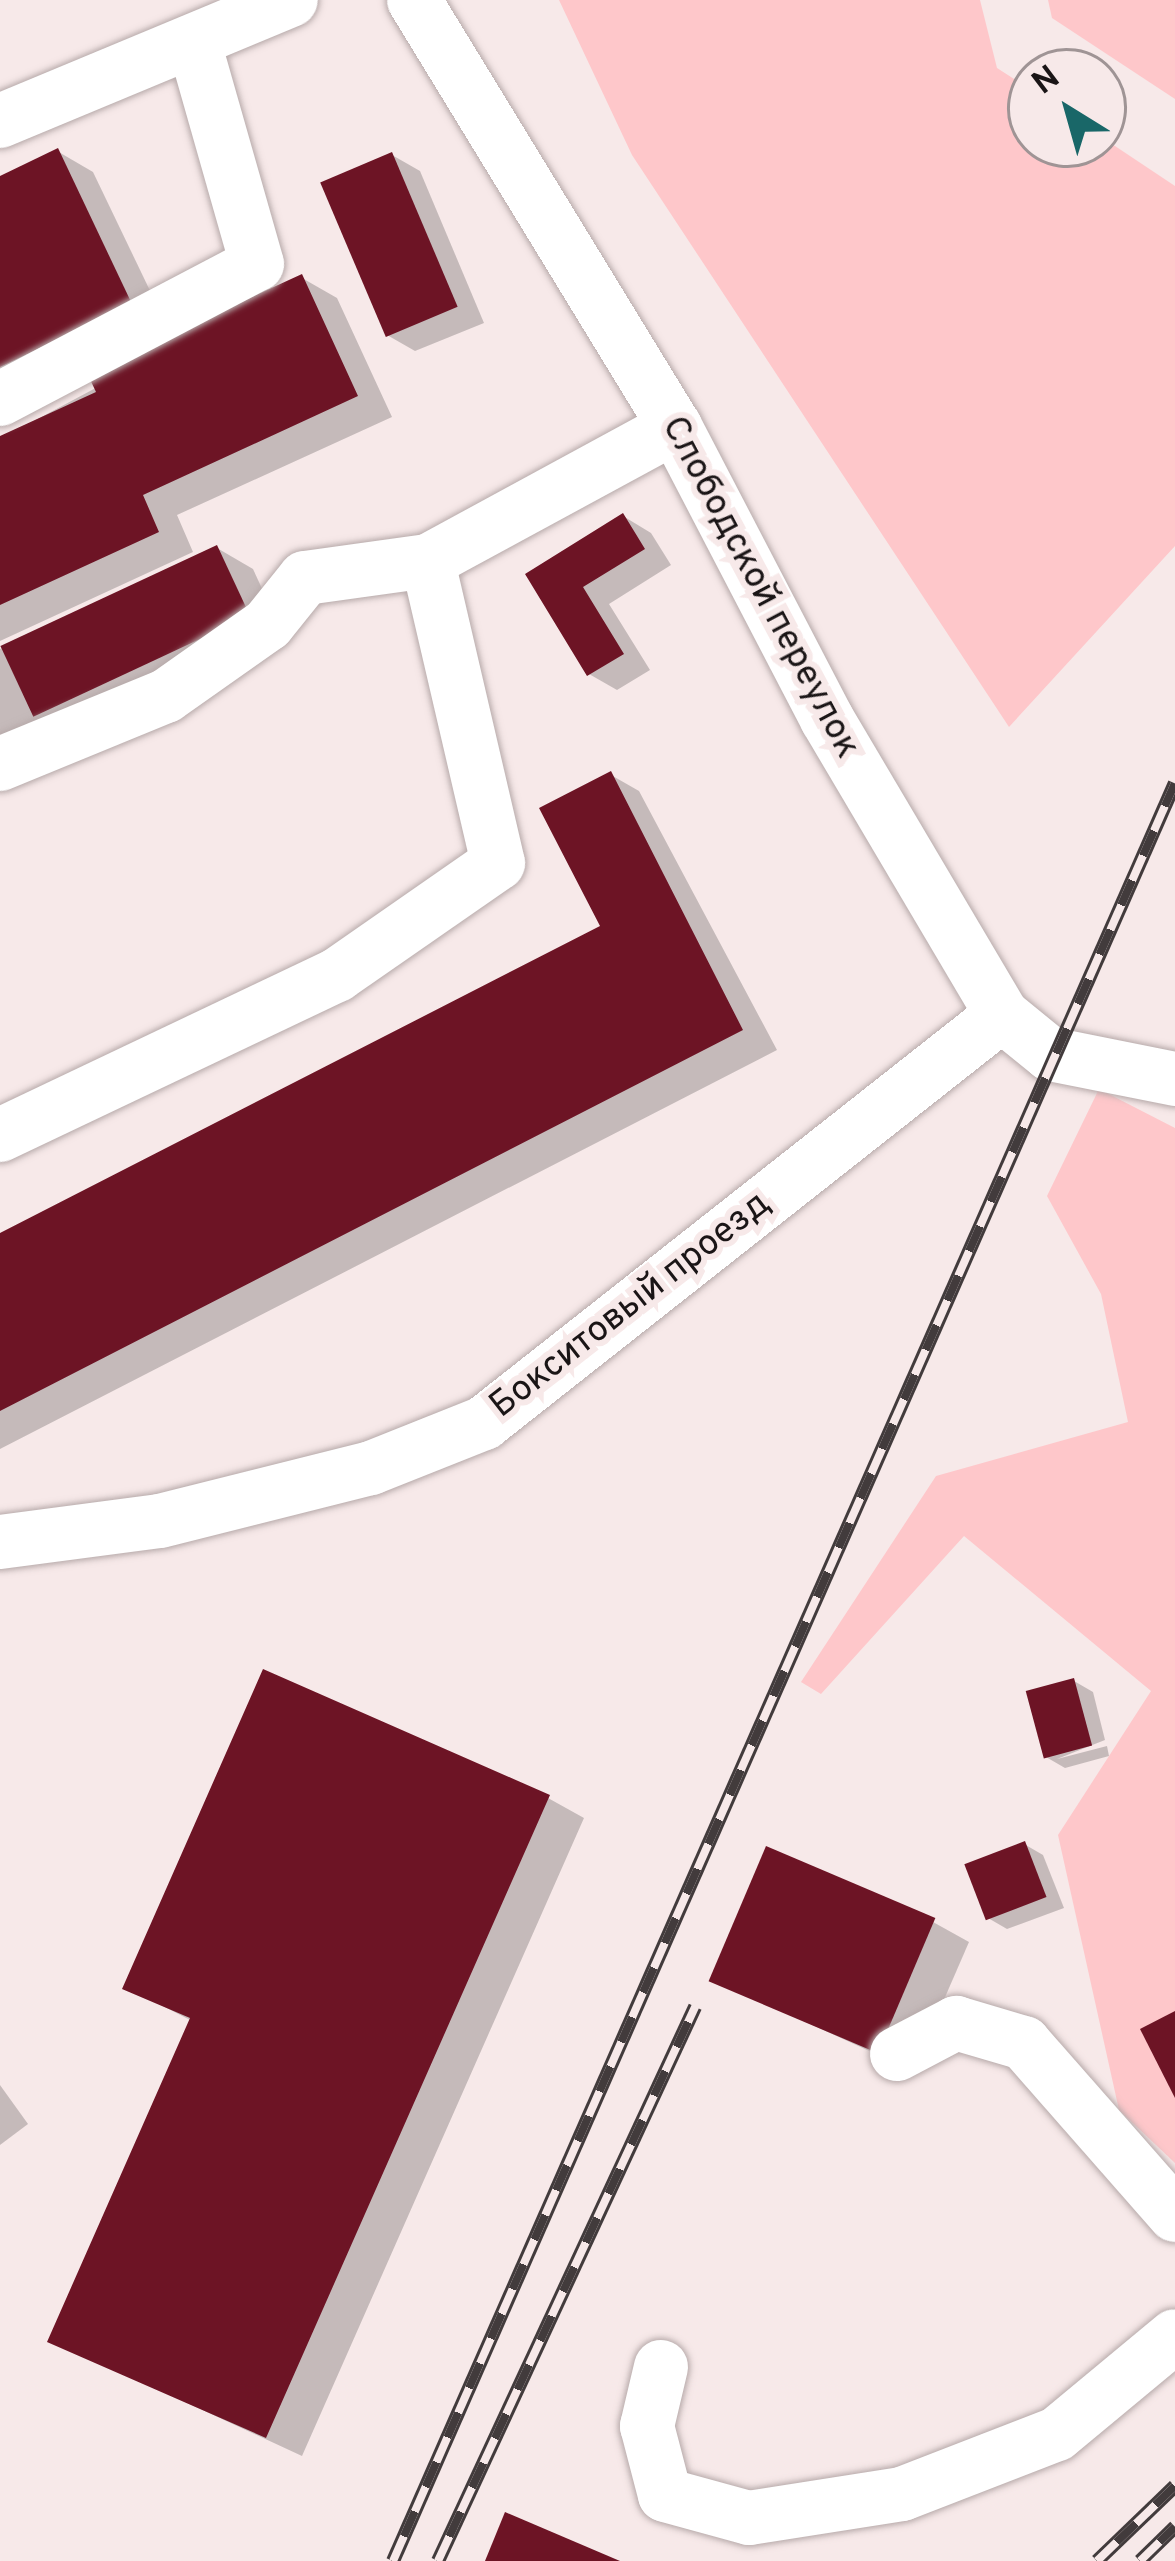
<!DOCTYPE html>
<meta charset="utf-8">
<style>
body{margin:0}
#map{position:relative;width:1175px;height:2561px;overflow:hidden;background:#f7e9e9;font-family:Overpass,sans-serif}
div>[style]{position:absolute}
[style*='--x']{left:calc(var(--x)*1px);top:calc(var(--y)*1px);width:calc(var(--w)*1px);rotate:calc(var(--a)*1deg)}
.green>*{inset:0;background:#fec7ca}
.shadow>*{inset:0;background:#0003}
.building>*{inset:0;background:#6d1425;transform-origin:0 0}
.roads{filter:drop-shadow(0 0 3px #b7aaaa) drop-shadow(0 0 3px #b7aaaa)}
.minor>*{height:54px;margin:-27px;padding:0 27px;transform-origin:27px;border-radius:27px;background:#fff}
.rail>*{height:14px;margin-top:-7px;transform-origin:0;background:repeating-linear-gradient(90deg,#f7e9e9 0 27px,#423b3c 0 54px);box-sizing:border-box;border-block:3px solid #423b3c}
span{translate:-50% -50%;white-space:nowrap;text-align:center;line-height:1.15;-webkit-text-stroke:12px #f7e9e9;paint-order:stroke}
.street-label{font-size:36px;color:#1a1516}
.north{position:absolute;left:1007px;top:48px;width:120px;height:120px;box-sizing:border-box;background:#f7e9e9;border:3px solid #9f9495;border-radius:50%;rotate:323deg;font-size:33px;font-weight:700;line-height:48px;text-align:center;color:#1a1516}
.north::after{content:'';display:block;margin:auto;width:42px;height:54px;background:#196768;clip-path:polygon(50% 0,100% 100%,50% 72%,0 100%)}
</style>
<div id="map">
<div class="green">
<i style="clip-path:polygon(559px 0,980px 0,997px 68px,1031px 90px,1031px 144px,1103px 138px,1175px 186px,1175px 546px,1009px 727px,632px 155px)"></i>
<i style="clip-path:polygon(1048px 0,1175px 0,1175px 99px,1052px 18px)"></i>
<i style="clip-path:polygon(1099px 1089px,1175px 1128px,1175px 2163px,1119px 2110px,1058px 1835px,1151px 1691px,964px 1536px,821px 1694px,801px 1682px,936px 1476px,1128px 1422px,1101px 1294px,1047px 1196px)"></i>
</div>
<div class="shadow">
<i style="clip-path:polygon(57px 151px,93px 172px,166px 324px,0 404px,0 179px)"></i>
<i style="clip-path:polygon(392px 155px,420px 171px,484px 323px,415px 351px,387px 335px)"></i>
<i style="clip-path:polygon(302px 278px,337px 298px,392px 417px,177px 515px,193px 552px,0 641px,0 439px)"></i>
<i style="clip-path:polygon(623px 516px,651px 533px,671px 565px,609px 604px,650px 670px,617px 690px,589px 674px,529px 575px)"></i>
<i style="clip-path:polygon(217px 548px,253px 569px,284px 636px,0 766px,0 649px)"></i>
<i style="clip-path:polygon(611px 775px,639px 791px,777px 1050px,0 1449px,0 1237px,604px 927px)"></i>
<i style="clip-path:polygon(1074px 1681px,1093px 1692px,1105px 1740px,1057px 1759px,1107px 1746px,1109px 1756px,1065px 1768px,1046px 1757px)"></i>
<i style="clip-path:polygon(548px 1798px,584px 1818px,302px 2456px,51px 2340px,192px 2021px,126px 1987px)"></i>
<i style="clip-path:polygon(1024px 1844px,1043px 1855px,1064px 1908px,1007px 1929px,988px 1918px)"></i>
<i style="clip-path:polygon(933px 1922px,969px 1942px,913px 2071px,712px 1979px)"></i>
<i style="clip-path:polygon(0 2085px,28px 2124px,0 2145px)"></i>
</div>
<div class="building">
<i style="clip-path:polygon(58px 148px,132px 304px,0 367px,0 176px)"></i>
<i style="left:392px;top:152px;width:168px;height:78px;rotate:67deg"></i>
<i style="clip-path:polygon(302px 274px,358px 396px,143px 495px,159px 532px,0 605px,0 436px,96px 392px,87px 373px)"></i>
<i style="clip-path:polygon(623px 513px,645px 549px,583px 587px,624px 654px,587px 676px,525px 574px)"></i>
<i style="left:217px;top:545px;width:78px;height:239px;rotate:65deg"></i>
<i style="clip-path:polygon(611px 771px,743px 1030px,0 1411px,0 1233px,600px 926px,539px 808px)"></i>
<i style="clip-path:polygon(263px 1669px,550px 1795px,266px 2438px,47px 2342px,190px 2018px,122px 1989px)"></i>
<i style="left:1074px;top:1678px;width:70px;height:50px;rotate:75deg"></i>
<i style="left:1025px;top:1841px;width:60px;height:65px;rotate:69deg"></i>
<i style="left:766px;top:1846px;width:184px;height:147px;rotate:23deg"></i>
<i style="clip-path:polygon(1175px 2011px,1175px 2098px,1140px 2029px)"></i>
<i style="clip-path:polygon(505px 2512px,620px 2561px,485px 2561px)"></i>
</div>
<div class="roads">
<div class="minor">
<i style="--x:414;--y:0;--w:500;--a:58.57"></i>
<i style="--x:675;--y:427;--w:329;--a:62.5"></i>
<i style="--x:827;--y:719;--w:344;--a:59.4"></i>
<i style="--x:1002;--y:1015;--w:62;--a:39.1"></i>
<i style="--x:1050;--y:1054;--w:127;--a:11.3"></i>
<i style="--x:0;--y:121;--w:315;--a:-22.6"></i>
<i style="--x:0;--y:399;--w:290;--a:-27.7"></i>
<i style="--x:257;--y:264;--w:226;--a:-105.9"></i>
<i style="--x:0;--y:764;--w:179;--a:-22.3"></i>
<i style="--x:166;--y:696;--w:125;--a:-35.2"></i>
<i style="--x:268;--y:624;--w:59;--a:-51.2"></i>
<i style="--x:305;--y:578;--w:124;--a:-7.9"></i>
<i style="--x:428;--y:561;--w:281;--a:-28.5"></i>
<i style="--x:0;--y:1135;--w:373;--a:-25.4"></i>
<i style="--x:337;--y:975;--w:196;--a:-34.8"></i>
<i style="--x:498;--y:863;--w:310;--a:-103.1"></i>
<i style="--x:0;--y:1542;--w:161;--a:-7.5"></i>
<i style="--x:160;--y:1521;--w:218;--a:-14.1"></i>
<i style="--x:371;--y:1468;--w:122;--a:-21.7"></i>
<i style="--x:484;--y:1423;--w:659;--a:-38.23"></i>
<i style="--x:897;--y:2054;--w:67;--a:-27.7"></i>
<i style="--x:956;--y:2023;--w:71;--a:16.4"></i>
<i style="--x:1024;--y:2043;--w:229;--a:48.7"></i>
<i style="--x:661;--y:2367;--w:61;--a:103.3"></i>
<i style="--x:647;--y:2426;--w:71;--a:75.4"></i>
<i style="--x:665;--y:2495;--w:87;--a:15.3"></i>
<i style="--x:749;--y:2518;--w:155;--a:-8.9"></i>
<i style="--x:902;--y:2494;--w:166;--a:-21.2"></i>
<i style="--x:1057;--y:2434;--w:153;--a:-39.7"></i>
</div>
</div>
<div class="rail">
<i style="--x:393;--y:2561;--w:1942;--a:-66.26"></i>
<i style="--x:438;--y:2561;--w:611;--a:-65.11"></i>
<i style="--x:1097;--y:2561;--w:108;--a:-43.9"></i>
<i style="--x:1140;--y:2561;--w:49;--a:-44.2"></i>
</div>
<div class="street-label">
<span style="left:759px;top:588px;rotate:62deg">Слободской переулок</span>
<span style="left:631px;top:1306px;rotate:-38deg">Бокситовый проезд</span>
</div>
<div class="north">N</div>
</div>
